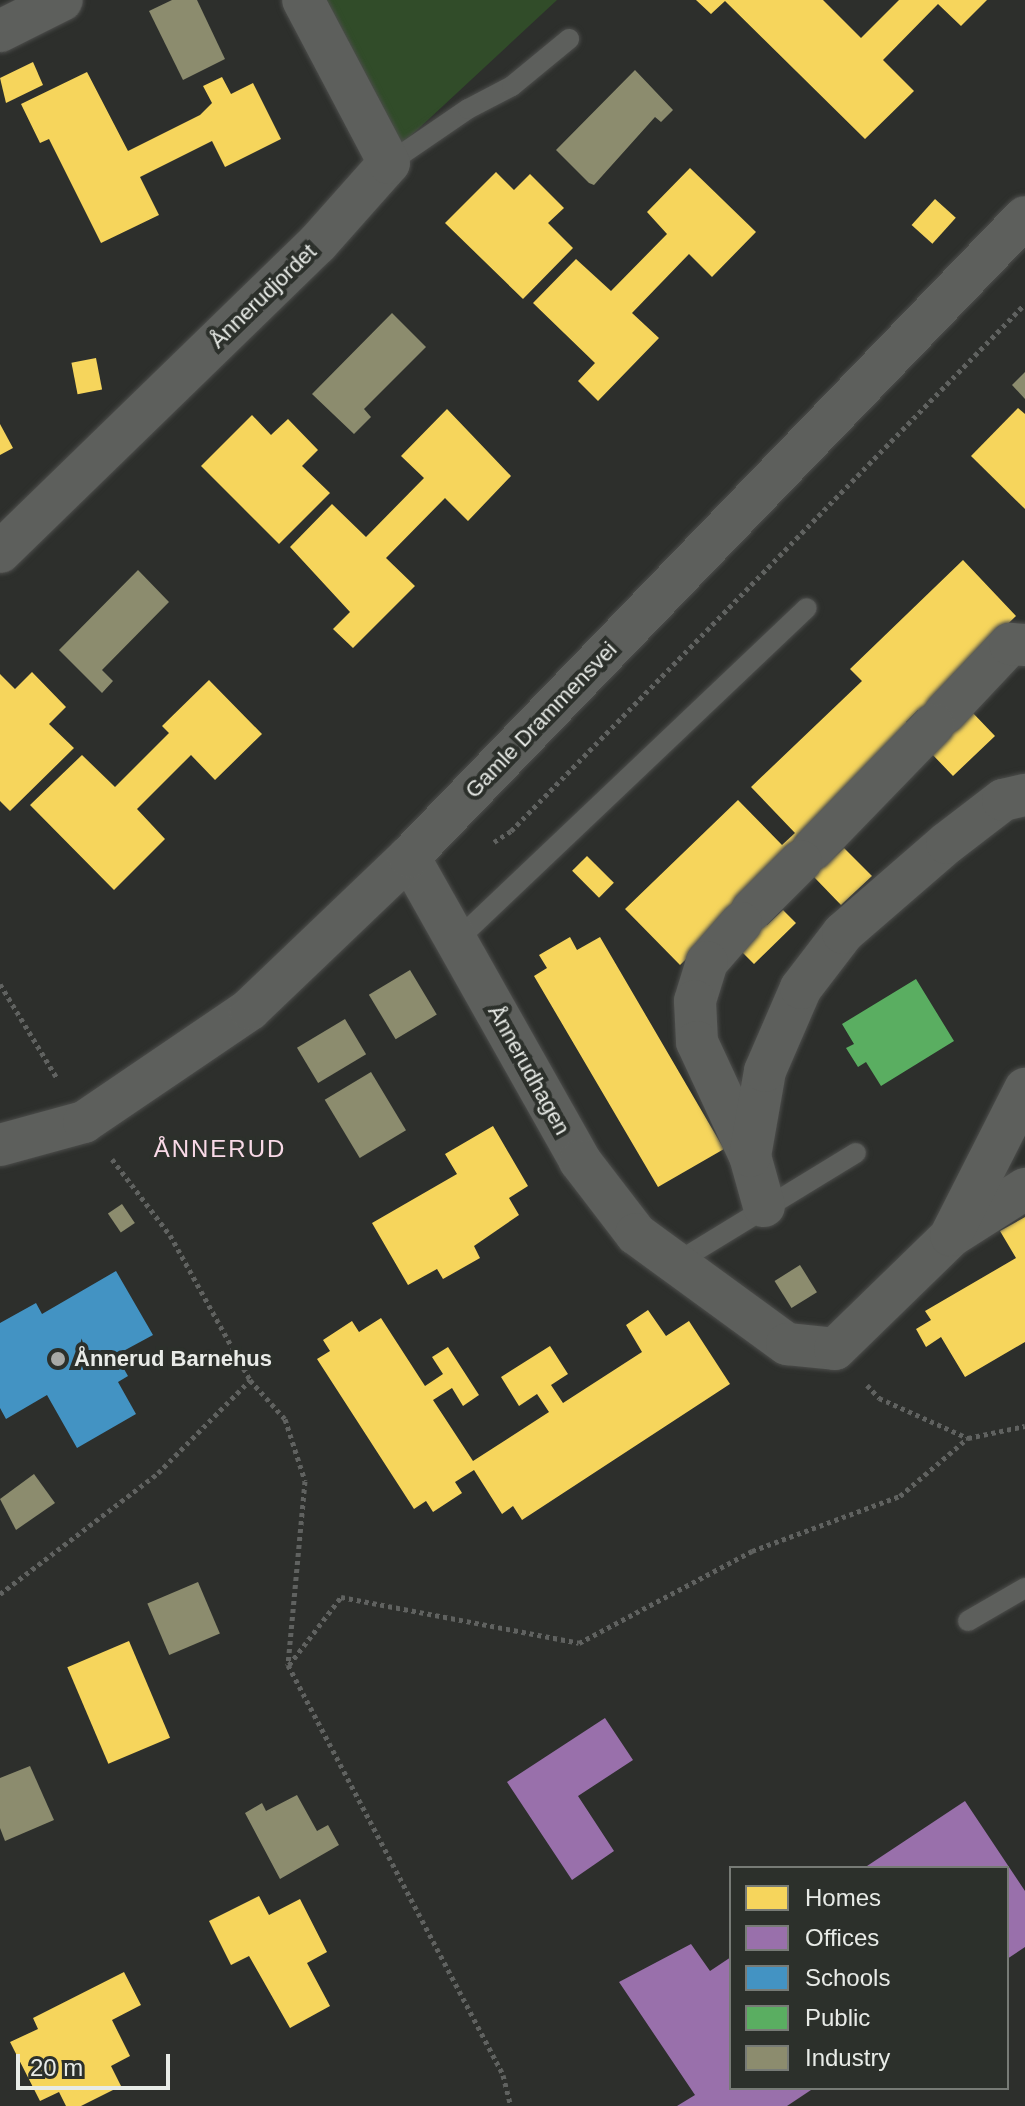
<!DOCTYPE html>
<meta charset="utf-8">
<style>
body{margin:0}
#map{position:relative;width:1025px;height:2106px;overflow:hidden;background:#2d2f2c;font-family:Helvetica,sans-serif}
div>[style]{position:absolute}
[style*='--x']{left:calc(var(--x)*1px);top:calc(var(--y)*1px);width:calc(var(--w)*1px);rotate:calc(var(--a)*1deg)}
.green>*{inset:0;background:#314c29}
.homes>*{inset:0;background:#f6d55c;transform-origin:0 0}
.offices>*{inset:0;background:#9970ab}
.schools>*{inset:0;background:#4393c3}
.public>*{inset:0;background:#5aae61}
.industry>*{inset:0;background:#8c8c6e;transform-origin:0 0}
.path>*{height:5px;margin-top:-2.5px;transform-origin:0;background:repeating-linear-gradient(90deg,#606260 0 4px,transparent 0 8px)}
.roads{filter:drop-shadow(0 0 2px #4c4d4b) drop-shadow(0 0 2px #4c4d4b)}
.service>*{height:20px;margin:-10px;padding:0 10px;transform-origin:10px;border-radius:10px;background:#5d5f5c}
.minor>*{height:42px;margin:-21px;padding:0 21px;transform-origin:21px;border-radius:21px;background:#5d5f5c}
.dots>*{width:22px;height:22px;translate:-50% -50%;box-sizing:border-box;border:4px solid #2c302b;border-radius:50%}
span{translate:-50% -50%;white-space:nowrap;text-align:center;line-height:1.15;-webkit-text-stroke:8px #2c302b;paint-order:stroke}
.street-label{font-size:22px;color:#e8ebe7}
.poi-label{font-size:22px;color:#e8ebe7;font-weight:700}
.left{translate:0 -50%;text-align:left}
.neighbourhood-label{font-size:24px;color:#f9d9e7;letter-spacing:2px}
.legend{position:absolute;left:729px;top:1866px;width:280px;height:224px;box-sizing:border-box;background:#2c302b;border:2px solid #777b76;margin:0;padding:10px 14px;list-style:none;font-size:24px;color:#e8ebe7}
.legend li{display:flex;align-items:center;gap:16px;height:40px}
.legend b{width:40px;border:2px solid #777b76}
.scale{position:absolute;left:16px;top:2054px;width:154px;height:36px;box-sizing:border-box;border:4px solid #e8ebe7;border-top:0;padding-left:10px;font-size:24px;line-height:28px;white-space:nowrap;color:#e8ebe7;-webkit-text-stroke:6px #2c302b;paint-order:stroke}
</style>
<div id="map">
<div class="green">
<i style="clip-path:polygon(325px 0,557px 0,402px 144px)"></i>
</div>
<div class="homes">
<i style="clip-path:polygon(696px 0,823px 0,861px 38px,899px 0,987px 0,961px 26px,938px 4px,883px 60px,914px 91px,865px 139px,725px 1px,711px 14px)"></i>
<i style="clip-path:polygon(33px 62px,43px 85px,6px 103px,0 78px)"></i>
<i style="clip-path:polygon(87px 72px,128px 151px,200px 115px,212px 103px,203px 86px,222px 77px,231px 94px,253px 83px,281px 139px,225px 167px,212px 141px,140px 177px,159px 215px,101px 243px,49px 139px,40px 143px,21px 104px)"></i>
<i style="clip-path:polygon(690px 168px,756px 232px,712px 277px,689px 254px,632px 313px,659px 338px,598px 401px,578px 381px,595px 363px,533px 303px,576px 259px,611px 291px,667px 234px,647px 212px)"></i>
<i style="clip-path:polygon(496px 172px,514px 190px,530px 174px,564px 208px,548px 223px,573px 248px,523px 299px,445px 223px)"></i>
<i style="left:935px;top:199px;width:28px;height:35px;rotate:42deg"></i>
<i style="left:96px;top:358px;width:32px;height:25px;rotate:79deg"></i>
<i style="clip-path:polygon(1018px 408px,1025px 414px,1025px 509px,971px 456px)"></i>
<i style="clip-path:polygon(447px 409px,511px 476px,468px 521px,445px 498px,386px 558px,415px 586px,353px 648px,333px 629px,350px 612px,290px 547px,332px 504px,366px 537px,424px 478px,401px 456px)"></i>
<i style="clip-path:polygon(252px 415px,271px 435px,288px 419px,318px 450px,302px 466px,330px 493px,279px 544px,201px 466px)"></i>
<i style="clip-path:polygon(0 424px,13px 448px,0 455px)"></i>
<i style="clip-path:polygon(963px 560px,1016px 616px,931px 698px,972px 712px,995px 736px,953px 776px,930px 752px,944px 737px,918px 710px,906px 722px,919px 736px,807px 843px,827px 864px,844px 848px,872px 876px,841px 905px,814px 877px,746px 902px,767px 925px,783px 910px,796px 923px,754px 964px,741px 951px,733px 914px,680px 965px,625px 909px,738px 800px,782px 845px,795px 833px,751px 787px,862px 681px,850px 669px)"></i>
<i style="clip-path:polygon(32px 672px,66px 707px,49px 724px,74px 748px,10px 811px,0 801px,0 674px,15px 689px)"></i>
<i style="clip-path:polygon(209px 680px,262px 734px,215px 780px,191px 755px,137px 809px,165px 839px,114px 890px,30px 805px,82px 755px,115px 787px,169px 733px,162px 726px)"></i>
<i style="left:587px;top:856px;width:38px;height:21px;rotate:45deg"></i>
<i style="clip-path:polygon(570px 937px,577px 950px,600px 937px,724px 1149px,658px 1187px,534px 976px,547px 968px,539px 955px)"></i>
<i style="clip-path:polygon(493px 1126px,528px 1186px,509px 1198px,519px 1215px,474px 1246px,480px 1258px,443px 1279px,437px 1269px,408px 1285px,372px 1223px,457px 1174px,445px 1154px)"></i>
<i style="clip-path:polygon(1025px 1217px,1025px 1342px,965px 1377px,941px 1337px,926px 1347px,916px 1329px,931px 1320px,925px 1311px,1016px 1258px,1000px 1231px)"></i>
<i style="clip-path:polygon(648px 1310px,666px 1336px,689px 1321px,730px 1384px,522px 1520px,513px 1506px,502px 1514px,474px 1470px,455px 1482px,462px 1493px,433px 1512px,426px 1501px,414px 1509px,317px 1359px,330px 1351px,323px 1340px,352px 1321px,359px 1332px,381px 1318px,425px 1386px,443px 1374px,432px 1357px,448px 1347px,479px 1395px,463px 1406px,452px 1388px,433px 1400px,473px 1461px,549px 1412px,537px 1394px,519px 1406px,501px 1377px,550px 1346px,568px 1374px,551px 1385px,563px 1403px,642px 1352px,626px 1325px)"></i>
<i style="left:129px;top:1641px;width:105px;height:67px;rotate:67deg"></i>
<i style="clip-path:polygon(259px 1896px,269px 1915px,300px 1899px,327px 1952px,307px 1963px,330px 2006px,290px 2028px,249px 1956px,231px 1965px,209px 1921px)"></i>
<i style="clip-path:polygon(124px 1972px,141px 2005px,112px 2020px,130px 2056px,111px 2066px,121px 2086px,81px 2106px,66px 2106px,59px 2092px,40px 2101px,10px 2042px,38px 2029px,33px 2018px)"></i>
</div>
<div class="offices">
<i style="clip-path:polygon(605px 1718px,633px 1760px,578px 1796px,614px 1851px,572px 1880px,507px 1782px)"></i>
<i style="clip-path:polygon(965px 1801px,1025px 1891px,1025px 1947px,1007px 1959px,1007px 1868px,864px 1868px)"></i>
<i style="clip-path:polygon(691px 1944px,710px 1971px,731px 1957px,731px 2088px,814px 2088px,787px 2106px,677px 2106px,695px 2095px,619px 1982px)"></i>
</div>
<div class="schools">
<i style="clip-path:polygon(116px 1271px,153px 1335px,116px 1355px,128px 1376px,118px 1382px,136px 1414px,77px 1448px,47px 1395px,6px 1419px,0 1408px,0 1323px,36px 1303px,42px 1314px)"></i>
</div>
<div class="public">
<i style="clip-path:polygon(916px 979px,954px 1041px,881px 1086px,866px 1062px,858px 1067px,846px 1048px,854px 1044px,842px 1024px)"></i>
</div>
<div class="industry">
<i style="clip-path:polygon(172px 0,197px 0,225px 59px,183px 80px,149px 11px)"></i>
<i style="clip-path:polygon(635px 70px,673px 110px,661px 122px,655px 117px,594px 185px,589px 183px,556px 150px)"></i>
<i style="clip-path:polygon(392px 313px,426px 347px,364px 409px,371px 417px,354px 434px,312px 394px)"></i>
<i style="clip-path:polygon(1025px 372px,1025px 399px,1012px 385px)"></i>
<i style="clip-path:polygon(138px 570px,169px 602px,102px 670px,113px 681px,102px 693px,59px 650px)"></i>
<i style="left:410px;top:970px;width:52px;height:48px;rotate:59deg"></i>
<i style="left:345px;top:1019px;width:41px;height:56px;rotate:59deg"></i>
<i style="left:371px;top:1072px;width:68px;height:54px;rotate:59deg"></i>
<i style="left:122px;top:1204px;width:23px;height:17px;rotate:56deg"></i>
<i style="left:800px;top:1265px;width:32px;height:30px;rotate:58deg"></i>
<i style="clip-path:polygon(34px 1474px,55px 1503px,16px 1530px,0 1499px)"></i>
<i style="left:198px;top:1582px;width:56px;height:55px;rotate:67deg"></i>
<i style="clip-path:polygon(30px 1766px,54px 1820px,5px 1841px,0 1828px,0 1778px)"></i>
<i style="clip-path:polygon(297px 1795px,317px 1831px,328px 1825px,339px 1845px,280px 1879px,245px 1813px,262px 1803px,266px 1811px)"></i>
</div>
<div class="path">
<i style="--x:494;--y:842;--w:20;--a:-33"></i>
<i style="--x:511;--y:831;--w:736;--a:-45.72"></i>
<i style="--x:0;--y:984;--w:110;--a:58.8"></i>
<i style="--x:112;--y:1159;--w:96;--a:52.7"></i>
<i style="--x:170;--y:1235;--w:166;--a:61.1"></i>
<i style="--x:250;--y:1380;--w:52;--a:48.1"></i>
<i style="--x:285;--y:1419;--w:65;--a:72.1"></i>
<i style="--x:305;--y:1481;--w:185;--a:95.3"></i>
<i style="--x:288;--y:1665;--w:463;--a:62.3"></i>
<i style="--x:503;--y:2075;--w:32;--a:76"></i>
<i style="--x:867;--y:1385;--w:18;--a:47"></i>
<i style="--x:879;--y:1398;--w:98;--a:24.2"></i>
<i style="--x:0;--y:1594;--w:199;--a:-37.4"></i>
<i style="--x:158;--y:1473;--w:131;--a:-45.3"></i>
<i style="--x:289;--y:1665;--w:86;--a:-52.6"></i>
<i style="--x:341;--y:1597;--w:242;--a:10.9"></i>
<i style="--x:579;--y:1643;--w:196;--a:-28"></i>
<i style="--x:752;--y:1551;--w:158;--a:-20.4"></i>
<i style="--x:900;--y:1496;--w:89;--a:-40.5"></i>
<i style="--x:968;--y:1438;--w:58;--a:-11.9"></i>
</div>
<div class="roads">
<div class="service">
<i style="--x:389;--y:163;--w:96;--a:-34.4"></i>
<i style="--x:468;--y:109;--w:50;--a:-27.6"></i>
<i style="--x:512;--y:86;--w:74;--a:-39.5"></i>
<i style="--x:457;--y:940;--w:482;--a:-43.5"></i>
<i style="--x:674;--y:1264;--w:213;--a:-31.4"></i>
<i style="--x:968;--y:1621;--w:66;--a:-30.1"></i>
</div>
<div class="minor">
<i style="--x:0;--y:31;--w:69;--a:-26.6"></i>
<i style="--x:0;--y:552;--w:442;--a:-44.2"></i>
<i style="--x:317;--y:244;--w:108;--a:-48.4"></i>
<i style="--x:389;--y:163;--w:184;--a:-117.8"></i>
<i style="--x:945;--y:713;--w:95;--a:-46.7"></i>
<i style="--x:1010;--y:644;--w:15;--a:4"></i>
<i style="--x:813;--y:849;--w:173;--a:-45.9"></i>
<i style="--x:409;--y:857;--w:349;--a:60.6"></i>
<i style="--x:580;--y:1161;--w:92;--a:52.5"></i>
<i style="--x:636;--y:1234;--w:187;--a:36.1"></i>
<i style="--x:787;--y:1344;--w:48;--a:5.9"></i>
<i style="--x:835;--y:1349;--w:162;--a:-44.2"></i>
<i style="--x:951;--y:1236;--w:88;--a:-32.4"></i>
<i style="--x:752;--y:910;--w:69;--a:-45"></i>
<i style="--x:741;--y:923;--w:52;--a:131.1"></i>
<i style="--x:707;--y:962;--w:41;--a:107.1"></i>
<i style="--x:695;--y:1001;--w:41;--a:87.2"></i>
<i style="--x:697;--y:1042;--w:126;--a:65.1"></i>
<i style="--x:750;--y:1156;--w:52;--a:74.4"></i>
<i style="--x:0;--y:1145;--w:87;--a:-15.3"></i>
<i style="--x:84;--y:1122;--w:201;--a:-34.2"></i>
<i style="--x:250;--y:1009;--w:220;--a:-43.7"></i>
<i style="--x:409;--y:857;--w:888;--a:-46.09"></i>
<i style="--x:750;--y:1156;--w:86;--a:-80"></i>
<i style="--x:765;--y:1071;--w:90;--a:-66.6"></i>
<i style="--x:801;--y:988;--w:69;--a:-52.6"></i>
<i style="--x:843;--y:933;--w:138;--a:-40.9"></i>
<i style="--x:947;--y:843;--w:71;--a:-37.5"></i>
<i style="--x:1003;--y:800;--w:23;--a:-13"></i>
<i style="--x:951;--y:1235;--w:164;--a:-63.1"></i>
</div>
</div>
<div class="dots">
<i style="left:58px;top:1359px;background:#a7a9a6"></i>
</div>
<div class="street-label">
<span style="left:263px;top:296px;rotate:-44deg">Ånnerudjordet</span>
<span style="left:541px;top:720px;rotate:-46deg">Gamle Drammensvei</span>
<span style="left:529px;top:1070px;rotate:61deg">Ånnerudhagen</span>
</div>
<div class="poi-label">
<span class="left" style="left:74px;top:1359px">Ånnerud Barnehus</span>
</div>
<div class="neighbourhood-label">
<span style="left:220px;top:1149px">ÅNNERUD</span>
</div>
<ul class="legend">
<li><b style="height:22px;background:#f6d55c"></b>Homes</li>
<li><b style="height:22px;background:#9970ab"></b>Offices</li>
<li><b style="height:22px;background:#4393c3"></b>Schools</li>
<li><b style="height:22px;background:#5aae61"></b>Public</li>
<li><b style="height:22px;background:#8c8c6e"></b>Industry</li>
</ul>
<div class="scale">20 m</div>
</div>
